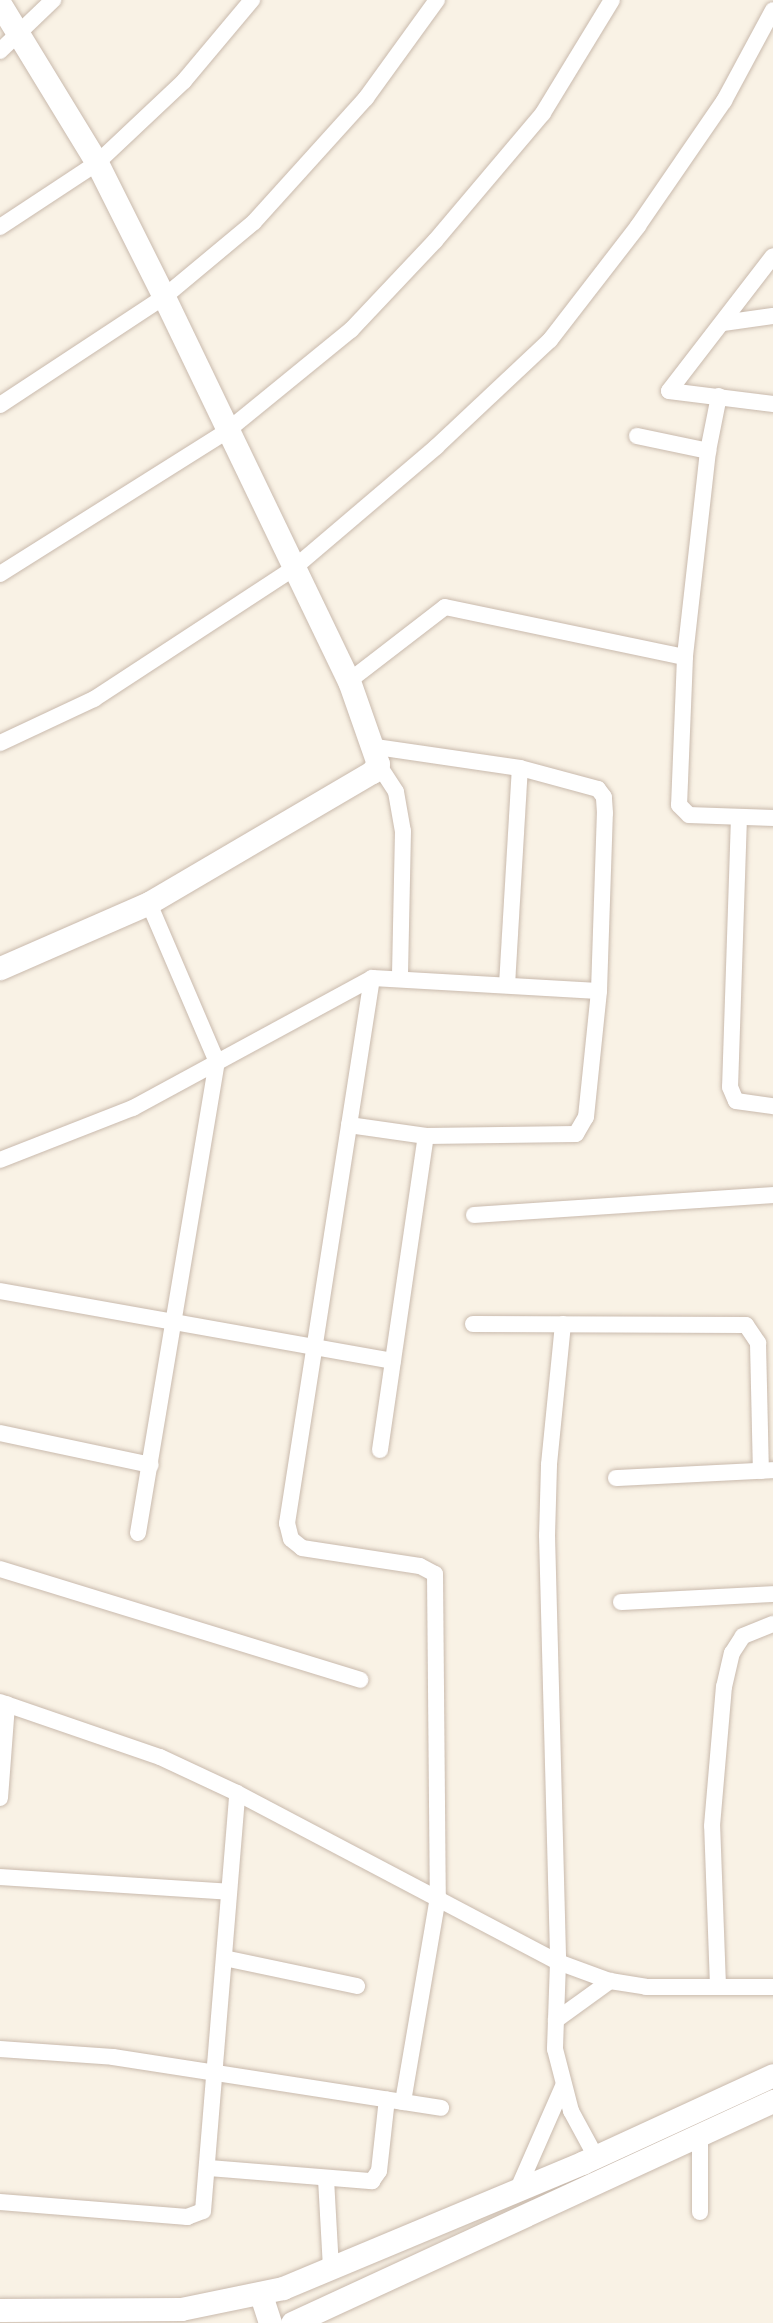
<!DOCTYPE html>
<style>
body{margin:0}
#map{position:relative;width:773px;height:2323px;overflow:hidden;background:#f9f2e5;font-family:Barlow,sans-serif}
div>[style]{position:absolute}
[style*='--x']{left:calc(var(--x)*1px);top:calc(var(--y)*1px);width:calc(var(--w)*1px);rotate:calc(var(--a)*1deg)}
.roads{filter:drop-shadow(0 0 2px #c9baad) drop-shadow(0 0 2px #c9baad)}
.street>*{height:16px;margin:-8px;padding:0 8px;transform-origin:8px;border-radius:8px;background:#fff}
.secondary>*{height:23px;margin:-11.5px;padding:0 11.5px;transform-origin:11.5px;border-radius:11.5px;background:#fff}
span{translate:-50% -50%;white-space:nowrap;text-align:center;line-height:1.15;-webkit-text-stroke:7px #fdf6eb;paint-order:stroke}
</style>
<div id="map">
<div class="roads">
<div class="street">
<i style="--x:0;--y:51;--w:74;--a:-43.9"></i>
<i style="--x:0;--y:227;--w:116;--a:-33.4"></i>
<i style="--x:97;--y:163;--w:120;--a:-43.3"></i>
<i style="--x:184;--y:81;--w:106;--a:-50"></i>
<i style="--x:723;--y:323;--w:50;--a:-8"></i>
<i style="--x:669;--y:391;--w:170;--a:-52.4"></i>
<i style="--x:669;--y:391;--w:105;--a:7.1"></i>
<i style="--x:719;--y:396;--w:56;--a:101.3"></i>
<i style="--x:708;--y:451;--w:207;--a:96.4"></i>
<i style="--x:685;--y:657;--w:148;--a:92.3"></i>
<i style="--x:679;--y:805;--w:14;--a:45"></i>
<i style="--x:689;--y:815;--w:84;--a:2"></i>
<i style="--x:0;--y:405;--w:196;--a:-33.4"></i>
<i style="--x:164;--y:297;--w:117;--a:-39.8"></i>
<i style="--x:254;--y:222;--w:167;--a:-47.9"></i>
<i style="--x:366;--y:98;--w:121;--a:-54.1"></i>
<i style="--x:637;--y:436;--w:73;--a:11.9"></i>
<i style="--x:0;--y:574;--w:268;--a:-32.2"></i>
<i style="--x:227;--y:431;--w:160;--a:-39.2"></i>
<i style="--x:351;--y:330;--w:122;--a:-46.7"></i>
<i style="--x:435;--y:241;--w:167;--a:-49.8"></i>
<i style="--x:543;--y:113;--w:132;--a:-58.6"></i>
<i style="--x:349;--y:681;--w:121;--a:-37.6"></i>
<i style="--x:445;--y:607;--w:245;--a:11.8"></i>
<i style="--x:0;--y:743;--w:104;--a:-25.1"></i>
<i style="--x:94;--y:699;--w:239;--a:-33.2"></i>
<i style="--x:294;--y:568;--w:187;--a:-40.4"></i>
<i style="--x:436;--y:447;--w:156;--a:-43.2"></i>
<i style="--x:550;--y:340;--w:144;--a:-52.3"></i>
<i style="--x:638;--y:226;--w:152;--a:-55.5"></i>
<i style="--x:724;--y:101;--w:103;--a:-61.7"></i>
<i style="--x:378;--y:764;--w:33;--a:57"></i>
<i style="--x:396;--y:792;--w:40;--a:80"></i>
<i style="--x:403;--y:831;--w:147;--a:91.2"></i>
<i style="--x:739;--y:817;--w:270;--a:91.9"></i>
<i style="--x:730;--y:1087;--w:15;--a:67"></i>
<i style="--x:736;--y:1101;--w:37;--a:8"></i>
<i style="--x:372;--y:978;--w:552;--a:98.86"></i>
<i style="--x:287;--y:1523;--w:16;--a:76"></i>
<i style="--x:291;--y:1539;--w:14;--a:39"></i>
<i style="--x:302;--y:1548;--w:119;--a:8.7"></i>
<i style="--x:420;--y:1566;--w:17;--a:28"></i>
<i style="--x:435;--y:1574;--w:323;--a:89.5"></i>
<i style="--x:438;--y:1897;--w:208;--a:99.7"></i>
<i style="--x:507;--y:985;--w:217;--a:-86.6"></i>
<i style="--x:349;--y:1125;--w:78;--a:8.1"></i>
<i style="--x:426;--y:1136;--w:150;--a:-0.8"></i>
<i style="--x:576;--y:1134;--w:20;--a:-60"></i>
<i style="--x:586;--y:1117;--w:127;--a:-84.1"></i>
<i style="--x:599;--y:991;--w:178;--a:-88.1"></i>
<i style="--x:605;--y:813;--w:16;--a:-94"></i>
<i style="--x:604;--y:797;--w:10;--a:-127"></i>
<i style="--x:598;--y:789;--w:81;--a:-164.9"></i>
<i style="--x:520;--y:768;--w:146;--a:-171.7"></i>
<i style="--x:0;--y:1160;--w:143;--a:-21.4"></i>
<i style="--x:133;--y:1108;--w:272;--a:-28.5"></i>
<i style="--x:372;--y:978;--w:227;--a:3.3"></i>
<i style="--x:474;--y:1215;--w:300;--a:-3.8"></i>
<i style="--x:0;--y:1291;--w:399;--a:10.1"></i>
<i style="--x:473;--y:1324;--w:273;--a:0.2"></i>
<i style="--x:746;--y:1325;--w:22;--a:56"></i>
<i style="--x:758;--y:1343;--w:128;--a:88.7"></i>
<i style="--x:563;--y:1324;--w:142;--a:95.7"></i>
<i style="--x:549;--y:1465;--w:70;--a:91.6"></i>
<i style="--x:547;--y:1535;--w:427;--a:88.5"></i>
<i style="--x:558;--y:1962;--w:87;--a:92"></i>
<i style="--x:555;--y:2049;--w:64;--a:75.5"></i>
<i style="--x:571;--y:2111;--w:52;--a:61.5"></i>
<i style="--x:0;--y:1433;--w:154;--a:12"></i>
<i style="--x:380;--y:1450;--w:317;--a:-81.7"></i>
<i style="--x:616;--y:1478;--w:157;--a:-2.9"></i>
<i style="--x:138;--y:1533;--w:478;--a:-80.5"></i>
<i style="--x:217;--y:1062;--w:173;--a:-113.2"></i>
<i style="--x:0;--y:1569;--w:377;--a:17.1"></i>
<i style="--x:621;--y:1602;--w:152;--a:-3"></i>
<i style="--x:0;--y:1702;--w:169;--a:19"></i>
<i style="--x:160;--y:1757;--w:85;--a:25.1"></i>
<i style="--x:237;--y:1793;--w:363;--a:27.8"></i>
<i style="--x:558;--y:1962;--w:55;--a:20.1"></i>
<i style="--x:610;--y:1981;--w:36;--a:9"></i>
<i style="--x:646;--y:1987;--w:127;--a:0"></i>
<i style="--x:0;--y:1798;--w:94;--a:-85.7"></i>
<i style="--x:0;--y:1877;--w:229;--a:3.7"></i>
<i style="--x:224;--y:1958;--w:136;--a:11.9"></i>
<i style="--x:718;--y:1986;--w:160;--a:-92.1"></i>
<i style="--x:712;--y:1826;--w:140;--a:-85.1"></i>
<i style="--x:724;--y:1687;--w:35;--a:-77"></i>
<i style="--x:732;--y:1653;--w:20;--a:-57"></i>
<i style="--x:743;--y:1636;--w:32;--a:-22"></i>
<i style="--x:556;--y:2020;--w:67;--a:-35.8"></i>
<i style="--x:0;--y:2049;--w:113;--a:4"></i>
<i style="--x:113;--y:2057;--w:332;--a:8.8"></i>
<i style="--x:209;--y:2168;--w:164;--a:4.6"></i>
<i style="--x:372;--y:2181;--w:12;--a:-55"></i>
<i style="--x:379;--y:2171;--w:72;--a:-83.7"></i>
<i style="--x:326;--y:2179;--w:89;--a:86.8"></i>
<i style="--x:517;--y:2191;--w:115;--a:-66.3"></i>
<i style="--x:0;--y:2202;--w:188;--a:4.6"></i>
<i style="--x:187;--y:2217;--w:17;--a:-21"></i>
<i style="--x:203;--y:2211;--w:419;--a:-85.3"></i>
<i style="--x:700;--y:2212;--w:76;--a:-90"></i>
</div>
<div class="secondary">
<i style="--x:0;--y:4;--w:186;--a:58.6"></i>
<i style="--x:97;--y:163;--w:150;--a:63.4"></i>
<i style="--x:164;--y:297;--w:426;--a:64.3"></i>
<i style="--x:349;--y:681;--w:88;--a:70.7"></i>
<i style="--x:378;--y:764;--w:10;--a:127"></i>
<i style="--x:372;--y:772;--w:259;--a:149.6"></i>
<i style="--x:149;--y:903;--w:163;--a:156.4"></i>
<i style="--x:261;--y:2295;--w:29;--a:72"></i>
<i style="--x:0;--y:2310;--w:181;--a:-0.3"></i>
<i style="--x:181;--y:2309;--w:104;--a:-11.6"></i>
<i style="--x:283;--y:2288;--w:324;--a:-22.7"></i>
<i style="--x:582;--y:2163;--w:210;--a:-24.7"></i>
<i style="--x:292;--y:2323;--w:530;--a:-24.78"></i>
</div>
</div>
</div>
